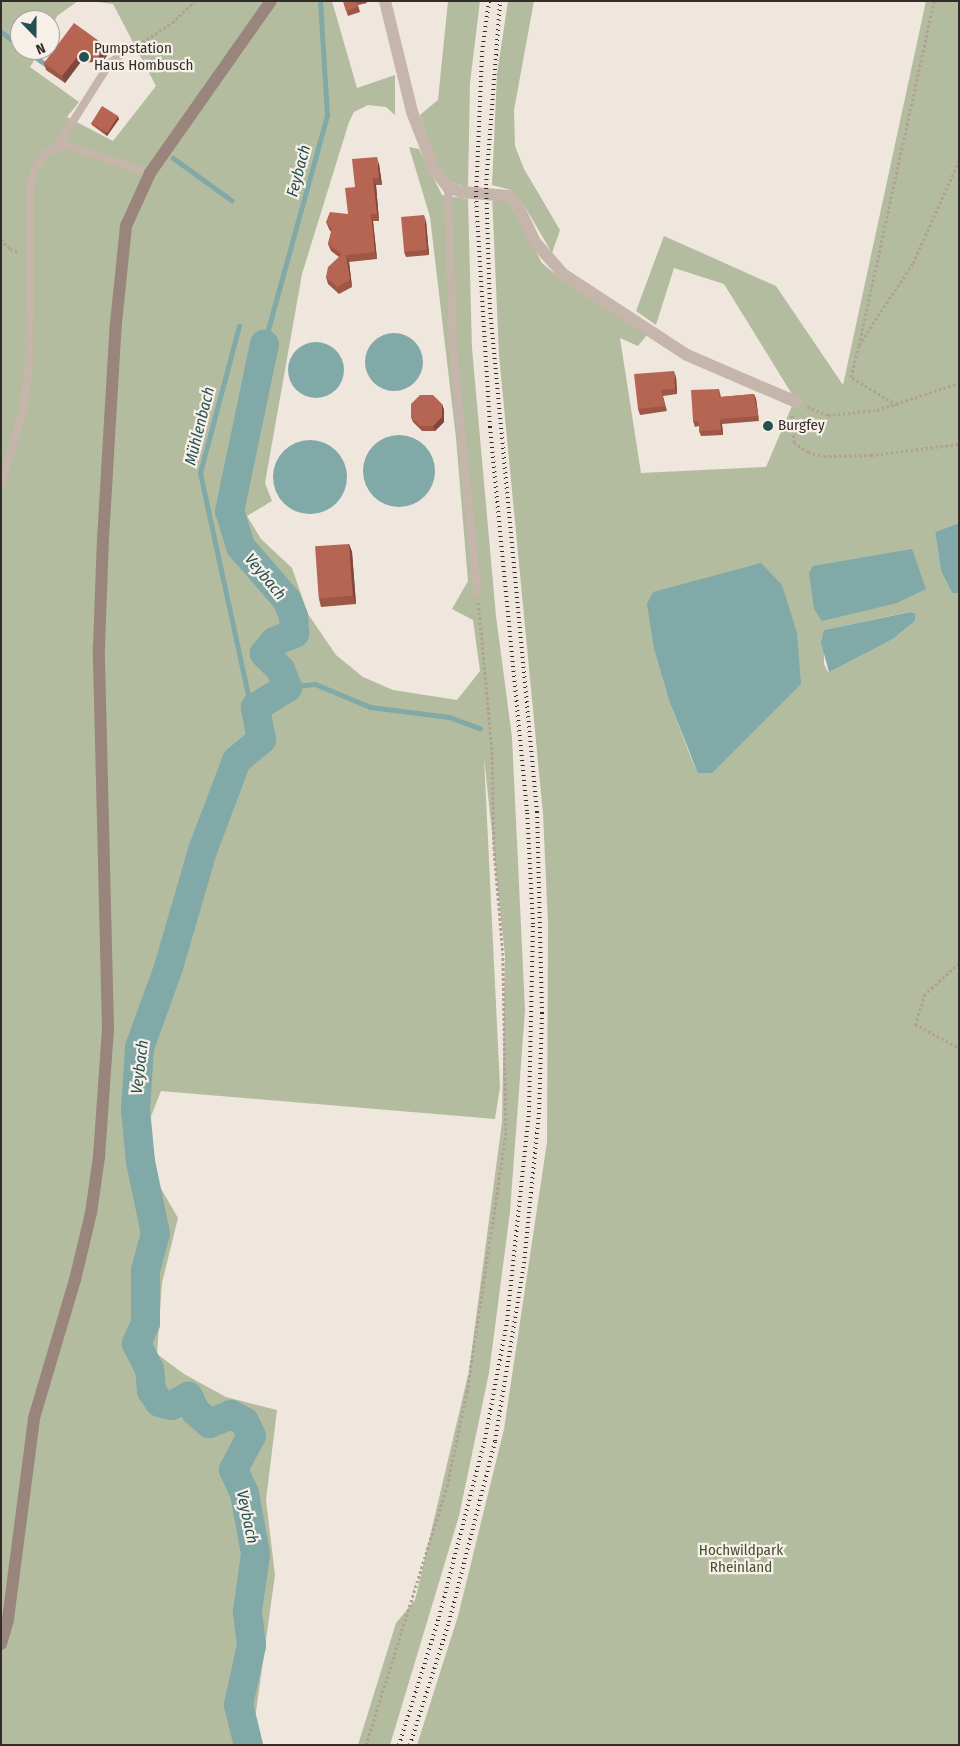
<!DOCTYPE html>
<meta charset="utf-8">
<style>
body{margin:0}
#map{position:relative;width:960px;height:1746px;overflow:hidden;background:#efe6dd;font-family:"Fira Sans Condensed",sans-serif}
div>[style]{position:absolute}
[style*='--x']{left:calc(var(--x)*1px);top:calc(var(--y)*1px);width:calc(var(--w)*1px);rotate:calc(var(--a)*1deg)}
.green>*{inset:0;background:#b4bc9f}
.water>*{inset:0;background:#80a9a8}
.round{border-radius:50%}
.stream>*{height:5px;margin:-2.5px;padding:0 2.5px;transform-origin:2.5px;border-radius:2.5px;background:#80a9a8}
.river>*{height:29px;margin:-14.5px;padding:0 14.5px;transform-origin:14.5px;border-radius:14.5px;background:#80a9a8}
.path>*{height:3px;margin-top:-1.5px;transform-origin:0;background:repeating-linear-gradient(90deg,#b1a095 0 2.5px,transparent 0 5px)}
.service>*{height:8px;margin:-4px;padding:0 4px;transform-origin:4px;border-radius:4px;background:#c6b5ab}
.minor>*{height:12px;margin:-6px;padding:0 6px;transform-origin:6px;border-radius:6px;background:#c6b5ab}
.secondary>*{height:12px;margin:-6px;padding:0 6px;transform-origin:6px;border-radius:6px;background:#99857c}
.rail>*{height:4px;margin-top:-2px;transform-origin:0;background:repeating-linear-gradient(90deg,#342c29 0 1px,transparent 0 5px)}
.wall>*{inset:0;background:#9d5747}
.shaded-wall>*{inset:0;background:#80473a}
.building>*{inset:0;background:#b76553;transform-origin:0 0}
.dots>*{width:14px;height:14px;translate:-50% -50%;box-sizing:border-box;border:2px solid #f7f0e9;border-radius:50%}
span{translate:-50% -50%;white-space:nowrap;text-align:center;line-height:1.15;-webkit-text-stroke:4.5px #f7f0e9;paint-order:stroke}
.poi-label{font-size:15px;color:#342c29}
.left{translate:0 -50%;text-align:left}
.park-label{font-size:15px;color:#465030}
.water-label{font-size:16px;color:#245051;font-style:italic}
.frame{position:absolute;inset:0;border:2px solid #342c29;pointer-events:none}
.north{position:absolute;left:10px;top:10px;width:50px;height:50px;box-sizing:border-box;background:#f7f0e9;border:1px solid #a9a29c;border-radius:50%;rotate:158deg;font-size:14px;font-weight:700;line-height:20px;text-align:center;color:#342c29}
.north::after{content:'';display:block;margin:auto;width:18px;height:22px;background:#245051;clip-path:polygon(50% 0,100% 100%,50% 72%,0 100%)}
</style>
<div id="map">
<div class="green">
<i style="clip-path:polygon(1px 1px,78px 1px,57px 16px,50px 31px,50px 20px,20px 20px,20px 50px,41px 50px,30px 67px,79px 102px,67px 117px,113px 141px,156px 86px,113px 4px,89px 1px,332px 1px,357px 88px,395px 75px,395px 115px,386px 107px,368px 105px,354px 112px,349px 122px,302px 274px,265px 483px,272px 501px,247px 516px,261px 539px,292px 568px,308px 614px,336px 655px,363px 677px,393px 690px,457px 700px,480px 671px,473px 620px,452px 609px,468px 581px,456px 438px,430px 217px,409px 147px,419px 149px,442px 195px,468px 199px,472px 348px,496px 616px,512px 737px,525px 1010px,510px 1212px,489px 1373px,459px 1516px,390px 1745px,358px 1745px,396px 1623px,415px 1600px,469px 1371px,502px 1122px,505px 956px,484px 757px,500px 1087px,495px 1119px,161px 1091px,148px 1124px,159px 1185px,178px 1218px,162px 1283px,157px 1354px,184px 1374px,226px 1397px,277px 1410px,266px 1500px,275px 1575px,255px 1719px,260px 1745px,1px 1745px)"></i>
<i style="clip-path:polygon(448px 1px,480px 1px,470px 83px,468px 188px,449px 181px,438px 167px,420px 115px,438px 100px)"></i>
<i style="clip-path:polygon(508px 1px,534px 1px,514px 110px,515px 146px,524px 169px,560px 230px,552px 253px,521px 200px,511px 190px,492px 185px,497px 74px)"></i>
<i style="clip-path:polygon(evenodd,926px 1px,959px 1px,959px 523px,935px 532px,941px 571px,952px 593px,959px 593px,959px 1745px,417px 1745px,458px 1616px,504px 1429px,547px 1142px,548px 924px,543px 814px,499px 355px,492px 195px,508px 200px,542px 263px,562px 280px,647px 335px,638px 346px,620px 338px,641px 473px,766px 467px,795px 399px,724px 284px,674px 268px,656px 325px,636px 311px,664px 236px,776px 286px,843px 385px,926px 1px,909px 612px,915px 613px,915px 621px,893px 639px,828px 672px,824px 664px,824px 630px,909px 612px,926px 1px,654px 649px,697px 773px,669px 701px,654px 649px)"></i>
</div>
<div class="water">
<i class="round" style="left:365px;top:333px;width:58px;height:58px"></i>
<i class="round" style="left:288px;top:342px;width:56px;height:56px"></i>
<i class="round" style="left:363px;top:435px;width:72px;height:72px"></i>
<i class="round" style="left:273px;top:440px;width:74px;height:74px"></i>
<i style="clip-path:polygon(959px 523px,959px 593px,952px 593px,941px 571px,935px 532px)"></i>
<i style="clip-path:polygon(912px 549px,926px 589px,897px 603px,822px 621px,814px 609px,809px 573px,813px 566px)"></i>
<i style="clip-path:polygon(761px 563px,782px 585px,797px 633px,801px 684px,712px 773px,698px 773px,669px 701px,654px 649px,647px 604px,653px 592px)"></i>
<i style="clip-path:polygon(910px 612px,915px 613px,915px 621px,893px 639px,829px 672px,821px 643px,824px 630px)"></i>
</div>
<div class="stream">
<i style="--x:1;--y:32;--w:24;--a:36"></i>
<i style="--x:25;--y:50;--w:28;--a:35"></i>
<i style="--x:173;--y:158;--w:72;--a:35.9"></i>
<i style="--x:239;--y:326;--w:152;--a:104.9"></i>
<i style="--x:200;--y:473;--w:223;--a:77.8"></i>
<i style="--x:247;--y:691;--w:18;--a:63"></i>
<i style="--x:264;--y:344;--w:238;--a:-74.6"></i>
<i style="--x:327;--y:115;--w:114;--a:-93.5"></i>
<i style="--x:264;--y:653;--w:14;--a:-12"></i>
<i style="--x:287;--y:687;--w:28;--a:-6"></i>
<i style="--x:315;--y:684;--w:60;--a:22.7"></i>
<i style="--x:370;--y:707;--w:80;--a:7.2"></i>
<i style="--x:449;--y:717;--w:33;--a:20"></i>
</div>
<div class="river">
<i style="--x:248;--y:1745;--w:42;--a:-103.7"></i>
<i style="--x:238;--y:1704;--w:60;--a:-77.6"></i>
<i style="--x:251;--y:1645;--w:34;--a:-97"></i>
<i style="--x:247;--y:1611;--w:59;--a:-82.1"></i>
<i style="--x:255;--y:1553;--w:61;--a:-100.4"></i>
<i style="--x:244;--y:1493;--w:26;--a:-115"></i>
<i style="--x:233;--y:1469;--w:38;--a:-62"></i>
<i style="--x:251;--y:1435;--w:16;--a:-117"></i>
<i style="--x:244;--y:1421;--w:15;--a:-152"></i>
<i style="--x:231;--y:1414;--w:24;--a:158"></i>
<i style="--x:209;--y:1423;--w:18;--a:-139"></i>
<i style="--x:195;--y:1411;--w:17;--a:-115"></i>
<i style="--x:188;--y:1396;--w:19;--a:152"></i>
<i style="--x:171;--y:1405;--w:12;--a:-166"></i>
<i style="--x:159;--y:1402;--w:14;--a:-124"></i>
<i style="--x:151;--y:1390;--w:21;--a:-95"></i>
<i style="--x:149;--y:1369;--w:29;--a:-117"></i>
<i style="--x:136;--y:1343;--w:22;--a:-66"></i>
<i style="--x:145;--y:1323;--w:53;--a:-90"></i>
<i style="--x:145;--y:1270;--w:38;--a:-75"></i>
<i style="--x:155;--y:1233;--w:74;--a:-101.8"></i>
<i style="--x:140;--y:1161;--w:52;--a:-95.5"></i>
<i style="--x:135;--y:1109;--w:62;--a:-86.3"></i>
<i style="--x:139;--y:1047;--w:85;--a:-70.1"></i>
<i style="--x:168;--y:967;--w:122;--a:-73.8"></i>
<i style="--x:202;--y:850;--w:96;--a:-69.3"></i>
<i style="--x:236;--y:760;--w:33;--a:-40"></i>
<i style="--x:261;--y:739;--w:33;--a:-101"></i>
<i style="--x:255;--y:707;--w:38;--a:-32"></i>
<i style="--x:287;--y:687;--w:19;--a:-111"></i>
<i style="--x:280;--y:669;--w:23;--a:-135"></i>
<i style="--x:264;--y:653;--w:16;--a:-50"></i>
<i style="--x:274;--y:641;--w:22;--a:-22"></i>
<i style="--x:294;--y:633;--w:17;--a:-93"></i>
<i style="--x:293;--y:616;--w:18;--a:-112"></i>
<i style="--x:286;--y:599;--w:70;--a:-131"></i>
<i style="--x:240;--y:546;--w:37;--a:-107"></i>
<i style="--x:229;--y:511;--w:171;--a:-78.2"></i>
</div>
<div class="path">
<i style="--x:130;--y:50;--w:50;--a:-32.7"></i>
<i style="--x:172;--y:23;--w:32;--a:-44"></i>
<i style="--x:1;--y:239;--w:13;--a:48"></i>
<i style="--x:10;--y:249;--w:9;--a:18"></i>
<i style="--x:859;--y:345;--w:352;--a:-77.7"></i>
<i style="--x:897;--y:405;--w:54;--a:-148.7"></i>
<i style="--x:851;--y:377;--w:33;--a:-76"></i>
<i style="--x:859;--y:345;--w:98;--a:-56.6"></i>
<i style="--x:913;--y:263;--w:112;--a:-65.7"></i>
<i style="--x:807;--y:407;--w:22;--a:21"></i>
<i style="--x:828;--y:415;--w:49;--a:-5.8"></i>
<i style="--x:877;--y:410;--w:86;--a:-18.2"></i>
<i style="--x:792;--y:415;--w:27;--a:86"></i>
<i style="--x:794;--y:442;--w:17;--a:36"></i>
<i style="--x:808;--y:452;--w:16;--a:14"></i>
<i style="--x:824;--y:456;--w:47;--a:-1.2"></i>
<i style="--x:871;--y:455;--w:89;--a:-7.1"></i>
<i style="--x:959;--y:963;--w:46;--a:137.6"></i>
<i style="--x:925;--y:994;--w:32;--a:108"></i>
<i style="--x:915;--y:1024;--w:50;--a:28.6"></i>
<i style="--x:366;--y:1745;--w:271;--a:-72.6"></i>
<i style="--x:447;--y:1486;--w:96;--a:-78"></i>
<i style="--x:467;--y:1392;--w:260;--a:-81.4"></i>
<i style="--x:506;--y:1135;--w:180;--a:-91"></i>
<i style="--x:503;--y:955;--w:106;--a:-94.9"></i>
<i style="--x:494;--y:849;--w:100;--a:-91.1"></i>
<i style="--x:492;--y:749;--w:148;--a:-95.4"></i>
</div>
<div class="service">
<i style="--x:56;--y:148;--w:101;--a:-57.6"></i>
<i style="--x:110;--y:63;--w:14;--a:-36"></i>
<i style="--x:448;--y:187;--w:160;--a:88.2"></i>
<i style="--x:453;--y:347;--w:246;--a:84.4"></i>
<i style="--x:1;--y:485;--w:77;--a:-73.4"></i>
<i style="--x:23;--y:411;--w:49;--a:-83"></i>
<i style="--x:29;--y:362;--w:174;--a:-89.7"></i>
<i style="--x:30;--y:188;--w:18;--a:-77"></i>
<i style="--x:34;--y:170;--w:19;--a:-55"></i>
<i style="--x:45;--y:154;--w:13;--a:-29"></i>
<i style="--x:56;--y:148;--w:12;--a:-9"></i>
<i style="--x:68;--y:146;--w:86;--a:18.2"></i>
</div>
<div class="minor">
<i style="--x:385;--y:1;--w:114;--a:76.3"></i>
<i style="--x:412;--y:112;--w:63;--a:68.7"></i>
<i style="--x:435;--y:171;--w:21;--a:51"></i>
<i style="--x:448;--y:187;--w:14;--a:21"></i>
<i style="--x:461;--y:192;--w:48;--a:4.8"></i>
<i style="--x:509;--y:196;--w:11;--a:45"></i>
<i style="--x:517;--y:204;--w:42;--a:64.7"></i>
<i style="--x:535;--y:242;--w:43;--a:48.8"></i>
<i style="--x:563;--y:274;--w:148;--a:33.2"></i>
<i style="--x:687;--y:355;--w:119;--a:23.3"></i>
</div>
<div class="secondary">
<i style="--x:1;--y:1644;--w:26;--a:-74"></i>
<i style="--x:8;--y:1619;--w:203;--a:-82.6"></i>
<i style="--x:34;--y:1418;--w:144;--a:-73.5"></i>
<i style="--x:75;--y:1280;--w:69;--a:-76.6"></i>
<i style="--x:91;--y:1213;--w:57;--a:-81.9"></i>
<i style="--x:99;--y:1157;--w:129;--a:-86"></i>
<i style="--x:108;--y:1028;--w:381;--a:-91.4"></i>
<i style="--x:99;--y:647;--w:108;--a:-87.9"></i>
<i style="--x:103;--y:539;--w:216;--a:-86.6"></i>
<i style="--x:116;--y:323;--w:98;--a:-84.1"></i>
<i style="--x:126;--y:226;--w:58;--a:-65.6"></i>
<i style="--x:150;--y:173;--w:210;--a:-54.9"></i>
</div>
<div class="rail">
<i style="--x:399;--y:1745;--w:134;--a:-72.6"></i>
<i style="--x:439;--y:1617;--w:184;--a:-75.5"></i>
<i style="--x:485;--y:1439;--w:120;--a:-79.4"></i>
<i style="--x:507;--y:1321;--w:210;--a:-84"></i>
<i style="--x:529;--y:1112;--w:188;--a:-88.8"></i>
<i style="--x:533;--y:924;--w:113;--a:-93"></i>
<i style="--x:527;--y:811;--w:386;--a:-95.5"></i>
<i style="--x:490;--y:427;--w:230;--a:-93.5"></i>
<i style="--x:476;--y:197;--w:145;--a:-87.6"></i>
<i style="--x:482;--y:52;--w:51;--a:-82.2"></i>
<i style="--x:410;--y:1745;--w:129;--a:-72.4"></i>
<i style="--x:449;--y:1622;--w:187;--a:-75.7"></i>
<i style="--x:495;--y:1441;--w:180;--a:-80.7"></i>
<i style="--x:524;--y:1263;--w:150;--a:-84.3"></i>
<i style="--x:539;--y:1114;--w:101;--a:-88.3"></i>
<i style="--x:542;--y:1013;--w:201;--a:-91.4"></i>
<i style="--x:537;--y:812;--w:505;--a:-95.34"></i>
<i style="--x:490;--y:309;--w:124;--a:-91.8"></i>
<i style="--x:486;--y:185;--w:185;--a:-85.6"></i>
</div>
<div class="wall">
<i style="clip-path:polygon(343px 1px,366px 1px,367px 3px,358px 5px,360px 12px,348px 16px)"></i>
<i style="clip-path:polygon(106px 46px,109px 53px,99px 66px,93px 62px,80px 63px,65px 83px,46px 70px,44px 63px)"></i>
<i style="clip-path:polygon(119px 119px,107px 136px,92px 125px,91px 123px)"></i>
<i style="clip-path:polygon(379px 164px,382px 185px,376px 185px,379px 221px,373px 221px,377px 259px,349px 262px,352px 287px,339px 294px,328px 284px,326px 277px,339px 257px,331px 251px,328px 244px,331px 232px,329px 229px,326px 222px,348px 214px,355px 187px)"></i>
<i style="clip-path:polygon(426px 221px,429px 255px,406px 257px,404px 252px)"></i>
<i style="clip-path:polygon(676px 377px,677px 394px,663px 396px,667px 411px,640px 415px,638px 409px)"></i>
<i style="clip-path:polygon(719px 389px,721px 397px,754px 394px,756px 399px,759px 421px,722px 424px,723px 435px,701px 436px,699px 431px,699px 426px,695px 427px,693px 421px)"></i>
<i style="clip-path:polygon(442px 404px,444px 410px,444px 422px,435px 431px,422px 431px,413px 422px,411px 417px)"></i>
<i style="clip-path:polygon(349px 544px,352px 552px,356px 604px,321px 607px,319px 599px)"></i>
</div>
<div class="shaded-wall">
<i style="clip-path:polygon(106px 46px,109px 53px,99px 66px,97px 59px)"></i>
<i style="clip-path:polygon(78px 56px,80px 63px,65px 83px,62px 76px)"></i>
<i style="clip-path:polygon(118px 116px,119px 119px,107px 136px,106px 133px)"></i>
<i style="clip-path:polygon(377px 157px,379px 164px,382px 185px,379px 178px)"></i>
<i style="clip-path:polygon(373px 178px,376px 185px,379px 221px,377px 214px)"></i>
<i style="clip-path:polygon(371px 214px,373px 221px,377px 259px,375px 252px)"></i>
<i style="clip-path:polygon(424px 215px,426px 221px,429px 255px,427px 250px)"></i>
<i style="clip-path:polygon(346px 255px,349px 262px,352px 287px,350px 280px)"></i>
<i style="clip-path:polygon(674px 371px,676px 377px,677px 394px,675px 389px)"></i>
<i style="clip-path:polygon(754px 394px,756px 399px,759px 421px,758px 416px)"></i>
<i style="clip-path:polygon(442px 404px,444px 410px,444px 422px,435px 431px,433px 426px)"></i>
<i style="clip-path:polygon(720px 419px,722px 424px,723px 435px,721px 430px)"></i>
<i style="clip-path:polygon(349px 544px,352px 552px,356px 604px,353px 596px)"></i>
</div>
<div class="building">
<i style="clip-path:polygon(343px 1px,356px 1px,358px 7px,346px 11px)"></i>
<i style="clip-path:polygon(74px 23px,106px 46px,97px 59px,90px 55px,78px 56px,62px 76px,44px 63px)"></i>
<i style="left:102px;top:106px;width:19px;height:20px;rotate:32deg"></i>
<i style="clip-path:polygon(377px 157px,379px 178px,373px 178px,377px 214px,371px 214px,375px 252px,346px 255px,350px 280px,337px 287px,326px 277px,328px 267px,342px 254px,328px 244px,332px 229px,326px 222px,330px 212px,348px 214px,345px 188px,355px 187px,352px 159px)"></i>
<i style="left:424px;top:215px;width:35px;height:23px;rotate:85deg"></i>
<i style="clip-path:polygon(674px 371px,675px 389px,661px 390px,665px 406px,638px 409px,634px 374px)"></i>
<i style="clip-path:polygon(719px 389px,719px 397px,754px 394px,758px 416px,720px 419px,721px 430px,699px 431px,699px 421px,693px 421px,691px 390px)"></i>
<i style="clip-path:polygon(420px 395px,433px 395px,442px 404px,442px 417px,433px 426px,420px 426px,411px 417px,411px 404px)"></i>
<i style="left:349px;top:544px;width:52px;height:34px;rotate:86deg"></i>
</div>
<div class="dots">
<i style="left:84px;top:57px;background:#245051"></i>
<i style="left:768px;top:426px;background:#245051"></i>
</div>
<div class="poi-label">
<span class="left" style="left:94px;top:57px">Pumpstation<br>Haus Hombusch</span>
<span class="left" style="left:778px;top:426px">Burgfey</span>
</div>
<div class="park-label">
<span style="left:741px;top:1559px">Hochwildpark<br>Rheinland</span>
</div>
<div class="water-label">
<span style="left:299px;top:171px;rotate:-75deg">Feybach</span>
<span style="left:200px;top:426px;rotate:-76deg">Mühlenbach</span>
<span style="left:265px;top:577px;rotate:50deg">Veybach</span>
<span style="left:140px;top:1067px;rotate:-83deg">Veybach</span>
<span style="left:247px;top:1517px;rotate:78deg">Veybach</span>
</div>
<div class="frame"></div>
<div class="north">N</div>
</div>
